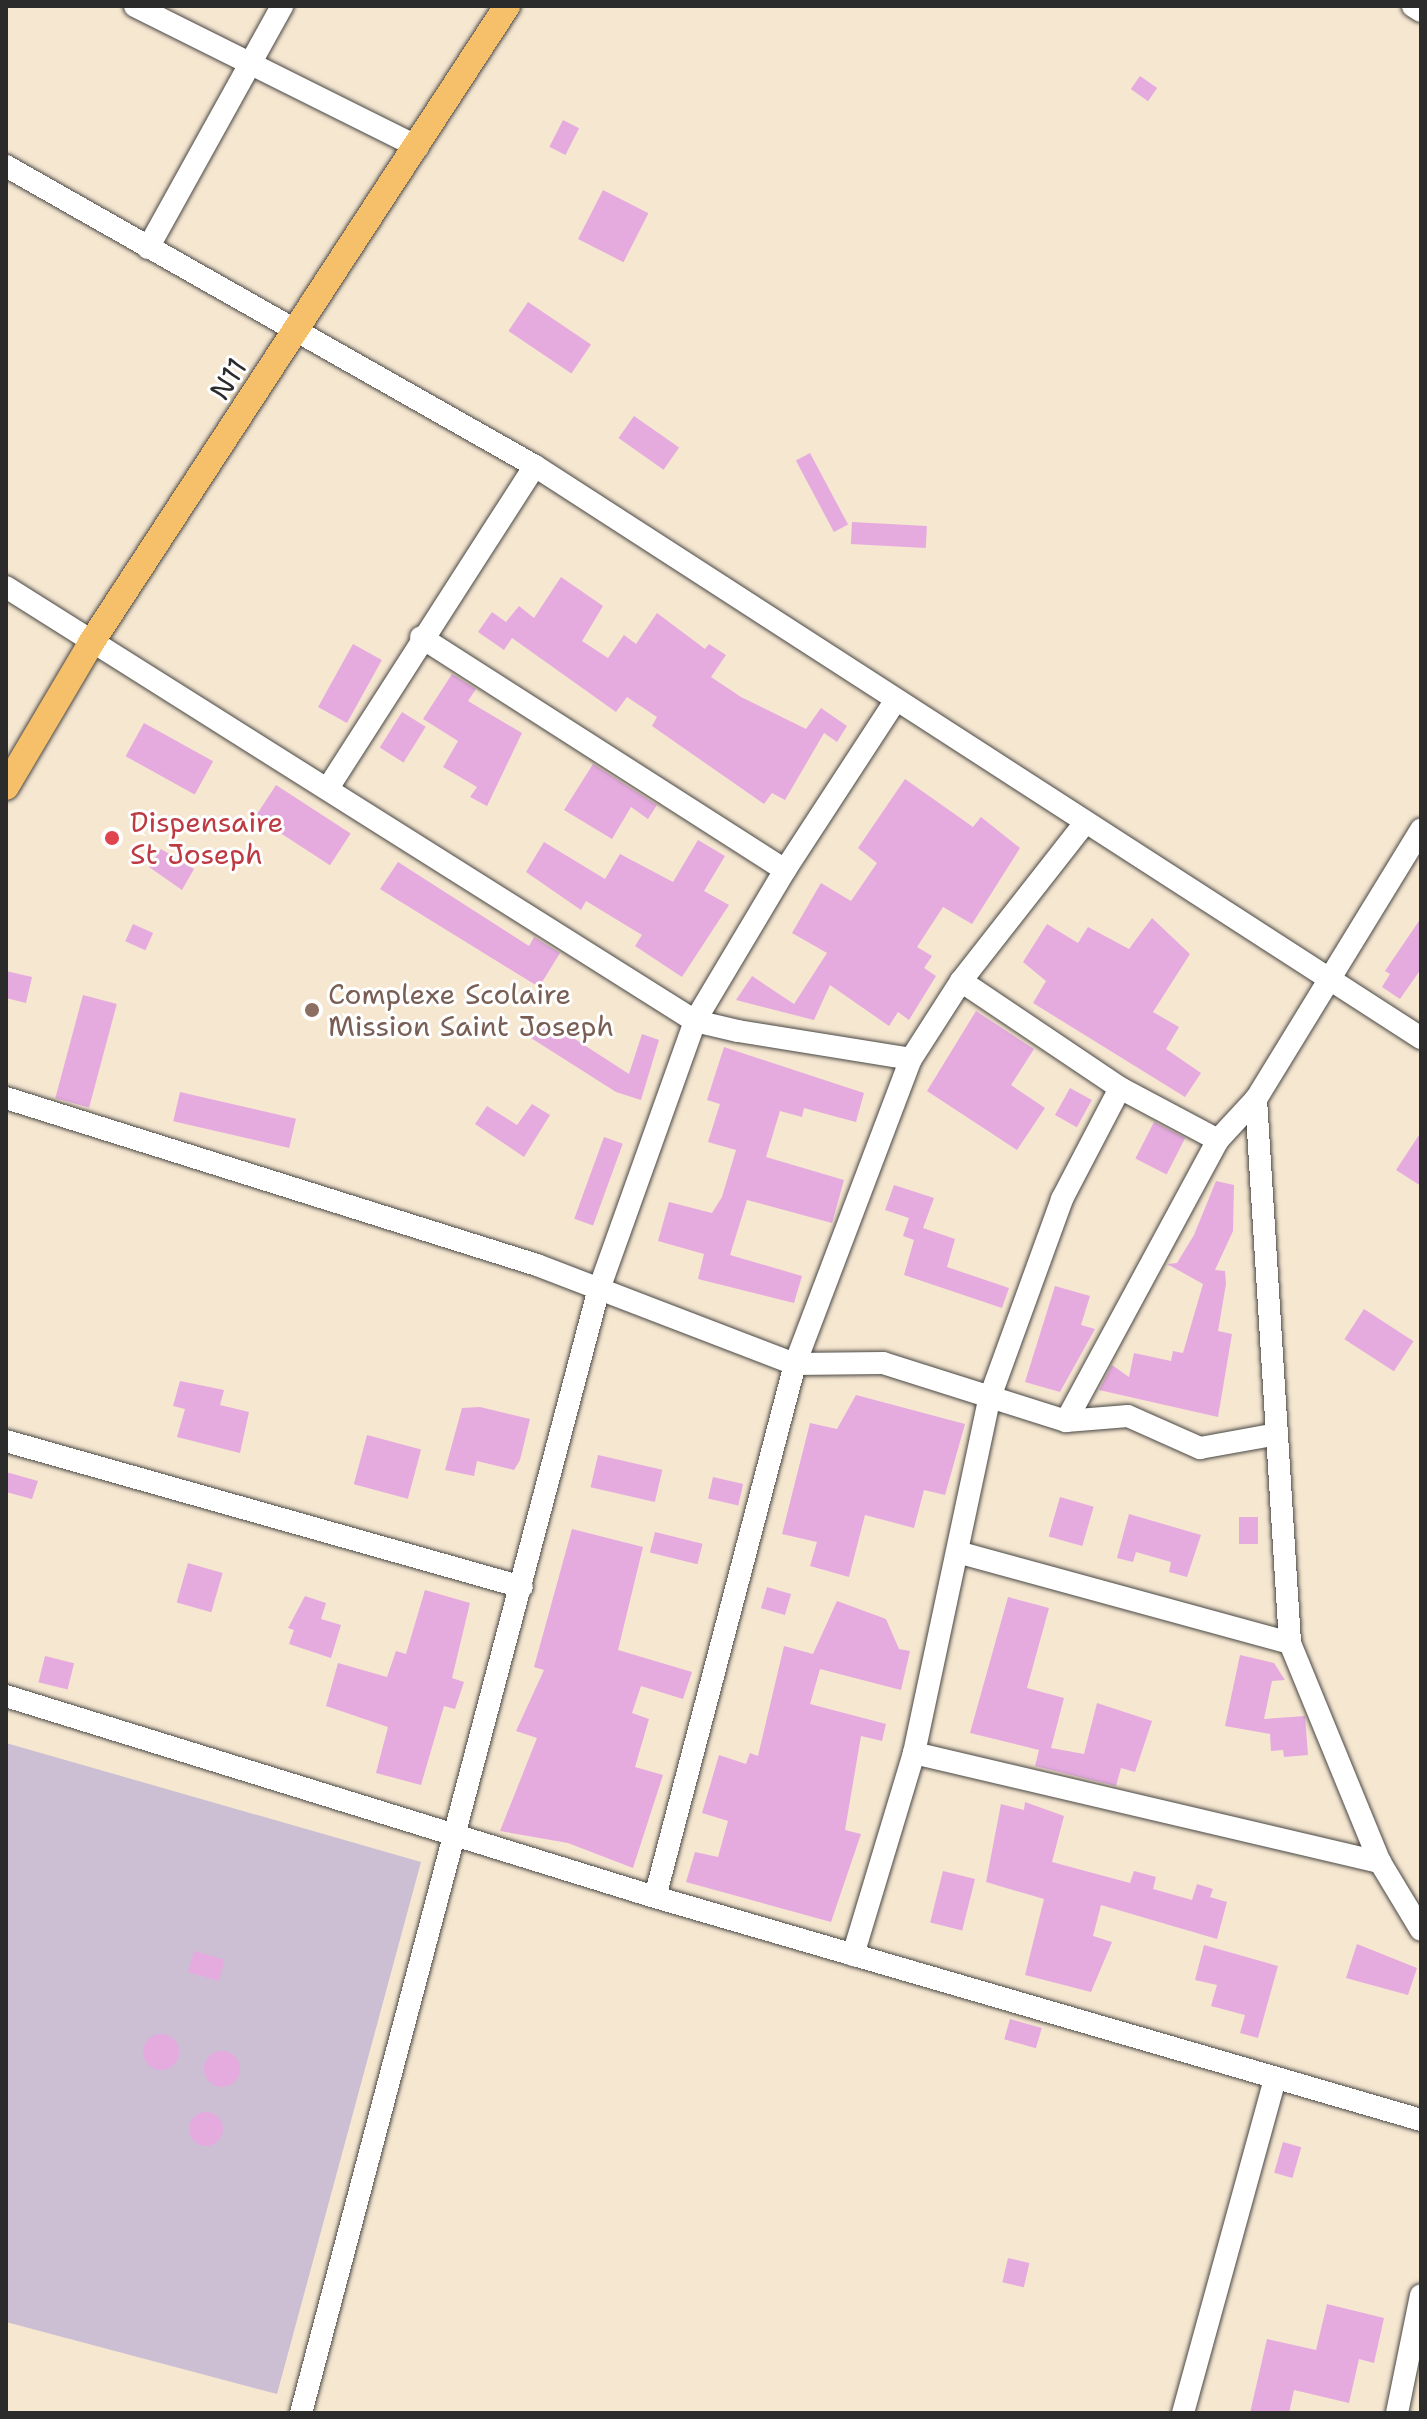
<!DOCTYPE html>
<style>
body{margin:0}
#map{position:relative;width:1427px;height:2419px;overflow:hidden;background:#f6e7d1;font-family:"Shantell Sans",sans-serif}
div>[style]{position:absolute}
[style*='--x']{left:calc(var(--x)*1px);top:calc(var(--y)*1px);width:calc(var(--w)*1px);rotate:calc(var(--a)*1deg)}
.industrial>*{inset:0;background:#ccbfd4}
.building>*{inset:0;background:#e5abdf;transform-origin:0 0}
.round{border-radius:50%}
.roads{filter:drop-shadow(0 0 2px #494744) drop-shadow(0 0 2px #494744)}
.minor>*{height:22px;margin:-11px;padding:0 11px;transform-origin:11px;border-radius:11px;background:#fff}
.major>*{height:26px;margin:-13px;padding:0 13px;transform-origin:13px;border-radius:13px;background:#f6c06b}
.dots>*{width:22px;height:22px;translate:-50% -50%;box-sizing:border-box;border:4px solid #fff;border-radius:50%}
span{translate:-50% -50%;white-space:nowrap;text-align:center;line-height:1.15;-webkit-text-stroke:6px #fff;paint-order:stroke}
.street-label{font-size:28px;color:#2b2b2b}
.health-label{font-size:28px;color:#be3a42}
.left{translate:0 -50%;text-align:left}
.education-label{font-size:28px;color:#785e54}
.frame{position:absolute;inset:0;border:8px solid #2b2b2b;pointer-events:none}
</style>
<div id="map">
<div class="industrial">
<i style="clip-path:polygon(6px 1743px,421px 1862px,277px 2394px,6px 2322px)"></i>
</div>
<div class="building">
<i style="left:1140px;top:76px;width:21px;height:16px;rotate:35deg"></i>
<i style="left:563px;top:120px;width:18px;height:30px;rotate:27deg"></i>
<i style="left:603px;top:190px;width:51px;height:55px;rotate:27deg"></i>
<i style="left:528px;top:302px;width:76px;height:35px;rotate:34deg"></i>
<i style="left:634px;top:416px;width:55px;height:27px;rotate:35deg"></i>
<i style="left:810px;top:453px;width:81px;height:16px;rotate:62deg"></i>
<i style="left:852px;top:522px;width:75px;height:22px;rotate:3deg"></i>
<i style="clip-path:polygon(561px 577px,603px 606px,582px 641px,608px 658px,624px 635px,636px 644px,657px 613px,705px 649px,709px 644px,726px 655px,711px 677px,741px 697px,806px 729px,821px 708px,847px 726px,837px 742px,824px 733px,785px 800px,772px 793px,764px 804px,652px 726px,657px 717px,627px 697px,616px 712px,512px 638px,504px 650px,478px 632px,492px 612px,506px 622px,519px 606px,534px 618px)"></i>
<i style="left:353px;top:644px;width:33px;height:72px;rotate:29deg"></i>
<i style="clip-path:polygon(452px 674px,476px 689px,468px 701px,522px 733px,487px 806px,470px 797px,477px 787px,443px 767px,458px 741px,423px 719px)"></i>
<i style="left:402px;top:712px;width:28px;height:42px;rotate:32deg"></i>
<i style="left:144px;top:723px;width:79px;height:38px;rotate:29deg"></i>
<i style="clip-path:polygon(593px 764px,657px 805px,648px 819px,631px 807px,612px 839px,564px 810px)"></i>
<i style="clip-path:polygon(905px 779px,973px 827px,981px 817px,1020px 848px,972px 924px,943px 907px,917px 947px,932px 956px,924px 968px,936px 976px,909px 1020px,898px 1012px,889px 1026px,830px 985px,814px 1020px,736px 1000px,752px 976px,794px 1004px,827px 953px,792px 933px,821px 883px,851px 901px,877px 863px,858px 848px)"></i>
<i style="left:276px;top:785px;width:89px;height:38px;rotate:33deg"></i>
<i style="clip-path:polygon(698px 840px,725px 856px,704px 891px,729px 905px,682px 977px,635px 946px,642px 935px,586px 901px,581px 910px,526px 872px,544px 842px,605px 879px,620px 854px,673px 882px)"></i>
<i style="clip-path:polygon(161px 849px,194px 869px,182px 890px,149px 867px)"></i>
<i style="clip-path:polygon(398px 862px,529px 946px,534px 937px,560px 953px,539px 987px,380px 889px)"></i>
<i style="clip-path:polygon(1152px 918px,1190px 954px,1153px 1012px,1179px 1027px,1166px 1049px,1201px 1073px,1185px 1097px,1033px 1003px,1046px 981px,1023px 962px,1047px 924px,1078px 943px,1088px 927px,1129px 949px)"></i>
<i style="clip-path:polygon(1421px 918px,1421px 969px,1400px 999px,1382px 987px,1390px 974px,1385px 971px)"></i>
<i style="left:133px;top:924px;width:22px;height:19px;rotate:24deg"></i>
<i style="clip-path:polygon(6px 971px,32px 977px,26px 1003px,6px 998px)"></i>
<i style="left:83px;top:995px;width:35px;height:107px;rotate:15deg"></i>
<i style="clip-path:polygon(976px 1011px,1034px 1049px,1011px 1085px,1045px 1108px,1017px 1150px,927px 1091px)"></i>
<i style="clip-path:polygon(544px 1019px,629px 1074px,642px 1034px,659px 1040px,641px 1100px,616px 1092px,531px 1038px)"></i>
<i style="clip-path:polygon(724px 1047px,864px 1093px,856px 1122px,804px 1108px,802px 1117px,780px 1111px,766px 1157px,844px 1180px,832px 1223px,747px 1200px,730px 1255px,802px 1276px,794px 1303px,698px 1279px,704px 1254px,658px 1241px,669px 1202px,712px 1213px,722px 1197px,736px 1150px,708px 1142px,720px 1104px,707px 1100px)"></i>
<i style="left:1070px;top:1088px;width:25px;height:31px;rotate:29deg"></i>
<i style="left:180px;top:1092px;width:119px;height:30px;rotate:13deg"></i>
<i style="clip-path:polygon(532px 1104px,550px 1115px,524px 1157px,475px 1124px,487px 1106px,517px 1125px)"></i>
<i style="left:1154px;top:1122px;width:35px;height:41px;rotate:27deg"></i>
<i style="clip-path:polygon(1421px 1132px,1421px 1186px,1396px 1170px)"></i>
<i style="left:604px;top:1137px;width:20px;height:87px;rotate:20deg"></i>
<i style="clip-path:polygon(1216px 1181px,1234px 1185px,1233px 1231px,1215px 1270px,1225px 1271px,1226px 1284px,1218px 1331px,1232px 1334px,1218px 1417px,1099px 1390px,1112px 1365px,1129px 1377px,1134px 1353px,1171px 1361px,1173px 1351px,1183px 1353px,1203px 1284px,1167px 1264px,1177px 1263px,1194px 1235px)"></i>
<i style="clip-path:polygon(894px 1185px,934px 1198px,923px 1228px,955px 1239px,947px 1267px,1009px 1288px,1002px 1308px,904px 1275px,914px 1240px,903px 1236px,909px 1218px,885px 1210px)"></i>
<i style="clip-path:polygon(1055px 1286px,1090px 1296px,1081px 1325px,1095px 1329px,1060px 1392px,1025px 1382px)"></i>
<i style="left:1364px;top:1309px;width:59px;height:36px;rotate:33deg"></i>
<i style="clip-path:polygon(180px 1381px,224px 1390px,220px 1405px,249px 1412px,240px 1453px,177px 1437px,185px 1409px,173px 1406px)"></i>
<i style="clip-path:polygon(856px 1395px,965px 1424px,945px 1495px,924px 1490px,914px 1528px,865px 1515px,849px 1577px,810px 1566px,817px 1542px,782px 1534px,810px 1423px,837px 1429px)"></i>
<i style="clip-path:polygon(480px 1407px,530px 1419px,520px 1460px,514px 1470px,477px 1461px,474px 1476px,445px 1470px,462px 1408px)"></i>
<i style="left:367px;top:1435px;width:56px;height:51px;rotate:15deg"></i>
<i style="left:598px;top:1455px;width:66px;height:33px;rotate:13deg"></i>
<i style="clip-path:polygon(6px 1472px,38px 1481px,32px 1499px,6px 1492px)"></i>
<i style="left:713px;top:1477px;width:31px;height:22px;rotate:13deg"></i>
<i style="left:1060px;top:1497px;width:35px;height:41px;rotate:16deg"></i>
<i style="clip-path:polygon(1129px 1514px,1201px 1535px,1187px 1577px,1169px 1572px,1171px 1562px,1136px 1552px,1133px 1562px,1117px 1558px)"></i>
<i style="left:1239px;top:1517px;width:19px;height:27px"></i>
<i style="clip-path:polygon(572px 1529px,643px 1547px,618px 1650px,692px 1672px,683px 1699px,641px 1686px,632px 1713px,649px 1719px,635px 1767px,663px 1775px,633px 1868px,568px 1843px,500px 1831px,537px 1738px,516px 1731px,544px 1670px,534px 1667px)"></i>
<i style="left:655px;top:1532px;width:49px;height:21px;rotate:14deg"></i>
<i style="left:188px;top:1563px;width:36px;height:41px;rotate:16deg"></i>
<i style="left:767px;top:1587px;width:25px;height:22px;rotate:16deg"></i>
<i style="clip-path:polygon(425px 1590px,470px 1603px,452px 1678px,464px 1682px,455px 1709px,444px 1706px,421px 1785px,376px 1773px,388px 1727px,326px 1706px,338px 1663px,387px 1677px,396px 1651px,406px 1654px)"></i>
<i style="clip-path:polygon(305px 1596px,326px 1603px,321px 1619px,341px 1625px,331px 1658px,289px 1644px,294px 1630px,288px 1628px)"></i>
<i style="clip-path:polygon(1008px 1597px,1049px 1608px,1027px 1688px,1064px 1698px,1051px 1748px,1084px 1754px,1097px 1703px,1152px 1721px,1135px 1772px,1121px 1768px,1116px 1786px,1035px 1766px,1039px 1750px,970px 1733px)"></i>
<i style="clip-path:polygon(837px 1601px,886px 1619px,899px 1649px,910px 1651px,901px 1690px,820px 1669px,810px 1704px,886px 1724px,882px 1741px,861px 1736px,845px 1830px,861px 1834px,831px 1922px,686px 1882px,695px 1852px,718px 1857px,728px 1821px,702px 1813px,719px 1755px,746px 1764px,750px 1753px,758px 1756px,784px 1646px,813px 1654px)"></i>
<i style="clip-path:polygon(1240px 1655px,1274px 1663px,1285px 1680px,1272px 1681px,1264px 1719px,1305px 1716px,1308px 1755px,1284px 1757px,1283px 1750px,1271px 1751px,1270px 1734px,1225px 1726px)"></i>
<i style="left:45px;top:1656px;width:30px;height:27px;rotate:14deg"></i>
<i style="clip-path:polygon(1025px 1802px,1064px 1816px,1052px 1862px,1130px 1883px,1134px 1871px,1156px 1877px,1153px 1889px,1192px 1900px,1197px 1884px,1213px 1889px,1210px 1897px,1227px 1902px,1217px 1939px,1101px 1905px,1093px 1936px,1112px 1942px,1091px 1992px,1025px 1975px,1044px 1899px,986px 1882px,1001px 1804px,1024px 1810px)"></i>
<i style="left:943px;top:1871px;width:33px;height:53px;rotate:14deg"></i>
<i style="clip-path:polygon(1357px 1944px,1417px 1968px,1408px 1995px,1346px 1978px)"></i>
<i style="clip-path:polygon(1204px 1945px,1278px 1966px,1258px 2038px,1240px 2033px,1245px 2015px,1211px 2006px,1217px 1985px,1195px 1980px)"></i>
<i style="left:194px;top:1951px;width:32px;height:22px;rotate:16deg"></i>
<i style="left:1010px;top:2019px;width:33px;height:21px;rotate:16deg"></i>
<i class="round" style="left:143px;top:2034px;width:36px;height:36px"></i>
<i class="round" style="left:204px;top:2051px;width:36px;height:36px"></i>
<i class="round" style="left:189px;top:2112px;width:34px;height:34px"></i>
<i style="left:1283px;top:2142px;width:19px;height:32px;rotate:16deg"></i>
<i style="left:1008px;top:2258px;width:22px;height:25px;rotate:13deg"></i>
<i style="clip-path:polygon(1327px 2304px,1384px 2318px,1374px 2363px,1359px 2359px,1349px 2403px,1294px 2390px,1289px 2413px,1250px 2413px,1267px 2339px,1316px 2350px)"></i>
</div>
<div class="roads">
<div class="minor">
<i style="--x:135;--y:6;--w:316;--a:26.5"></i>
<i style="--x:1413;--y:6;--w:9;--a:32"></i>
<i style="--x:6;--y:166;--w:608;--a:29.56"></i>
<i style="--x:535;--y:466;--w:1055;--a:32.85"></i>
<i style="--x:148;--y:248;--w:277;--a:-61"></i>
<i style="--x:6;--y:587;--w:814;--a:32.21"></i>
<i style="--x:695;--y:1021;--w:44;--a:13.1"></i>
<i style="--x:738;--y:1031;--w:175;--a:9.2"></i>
<i style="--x:911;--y:1059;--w:93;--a:-57.3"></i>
<i style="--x:961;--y:981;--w:201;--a:-51.9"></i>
<i style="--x:328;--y:788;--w:383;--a:-57.3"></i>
<i style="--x:785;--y:870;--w:203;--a:-56.9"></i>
<i style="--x:961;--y:981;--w:192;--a:33.9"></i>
<i style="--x:1120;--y:1088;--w:111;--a:28"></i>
<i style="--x:6;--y:1098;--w:557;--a:17.46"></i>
<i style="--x:537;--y:1265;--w:276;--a:21"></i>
<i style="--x:795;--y:1364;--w:88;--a:-0.7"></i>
<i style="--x:883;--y:1363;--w:192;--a:17.6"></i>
<i style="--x:1066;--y:1421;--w:62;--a:-4.6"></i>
<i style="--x:1128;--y:1416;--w:79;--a:24"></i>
<i style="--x:1200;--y:1448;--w:78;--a:-10.3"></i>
<i style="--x:1256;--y:1099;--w:545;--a:86.42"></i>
<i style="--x:1290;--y:1643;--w:237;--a:67.7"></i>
<i style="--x:1380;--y:1862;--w:79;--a:58.9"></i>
<i style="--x:1066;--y:1421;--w:319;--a:-61.6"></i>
<i style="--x:1218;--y:1140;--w:56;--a:-47.2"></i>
<i style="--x:1256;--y:1099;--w:316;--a:-58.5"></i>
<i style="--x:6;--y:1441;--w:536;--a:15.8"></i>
<i style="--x:961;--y:1553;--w:341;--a:15.3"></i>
<i style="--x:6;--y:1696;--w:679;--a:17.21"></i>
<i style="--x:655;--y:1897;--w:798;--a:16.23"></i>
<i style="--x:914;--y:1753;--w:479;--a:13.2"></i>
<i style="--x:655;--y:1897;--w:551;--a:-75.28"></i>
<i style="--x:795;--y:1364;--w:326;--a:-69.2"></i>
<i style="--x:853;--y:1955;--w:211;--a:-73.2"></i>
<i style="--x:914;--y:1753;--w:361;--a:-78"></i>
<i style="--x:989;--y:1400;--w:214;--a:-70"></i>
<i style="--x:1062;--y:1199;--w:125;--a:-62.4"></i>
<i style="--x:301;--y:2413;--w:1160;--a:-75.16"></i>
<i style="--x:598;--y:1292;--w:288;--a:-70.3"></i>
<i style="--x:695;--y:1021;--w:176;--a:-59.2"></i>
<i style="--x:785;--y:870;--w:432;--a:-147.4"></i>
<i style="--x:1183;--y:2413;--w:347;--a:-74.6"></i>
<i style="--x:1397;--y:2413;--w:120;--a:-78.5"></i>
</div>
<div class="major">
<i style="--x:6;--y:787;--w:167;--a:-59.4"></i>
<i style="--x:91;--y:643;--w:761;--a:-56.85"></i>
</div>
</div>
<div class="dots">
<i style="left:112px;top:838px;background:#e0444e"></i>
<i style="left:312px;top:1010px;background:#8d6e63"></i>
</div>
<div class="street-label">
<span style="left:228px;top:379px;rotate:-58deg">N11</span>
</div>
<div class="health-label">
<span class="left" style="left:130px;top:838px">Dispensaire<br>St Joseph</span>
</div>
<div class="education-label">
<span class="left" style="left:328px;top:1010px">Complexe Scolaire<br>Mission Saint Joseph</span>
</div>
<div class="frame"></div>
</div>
